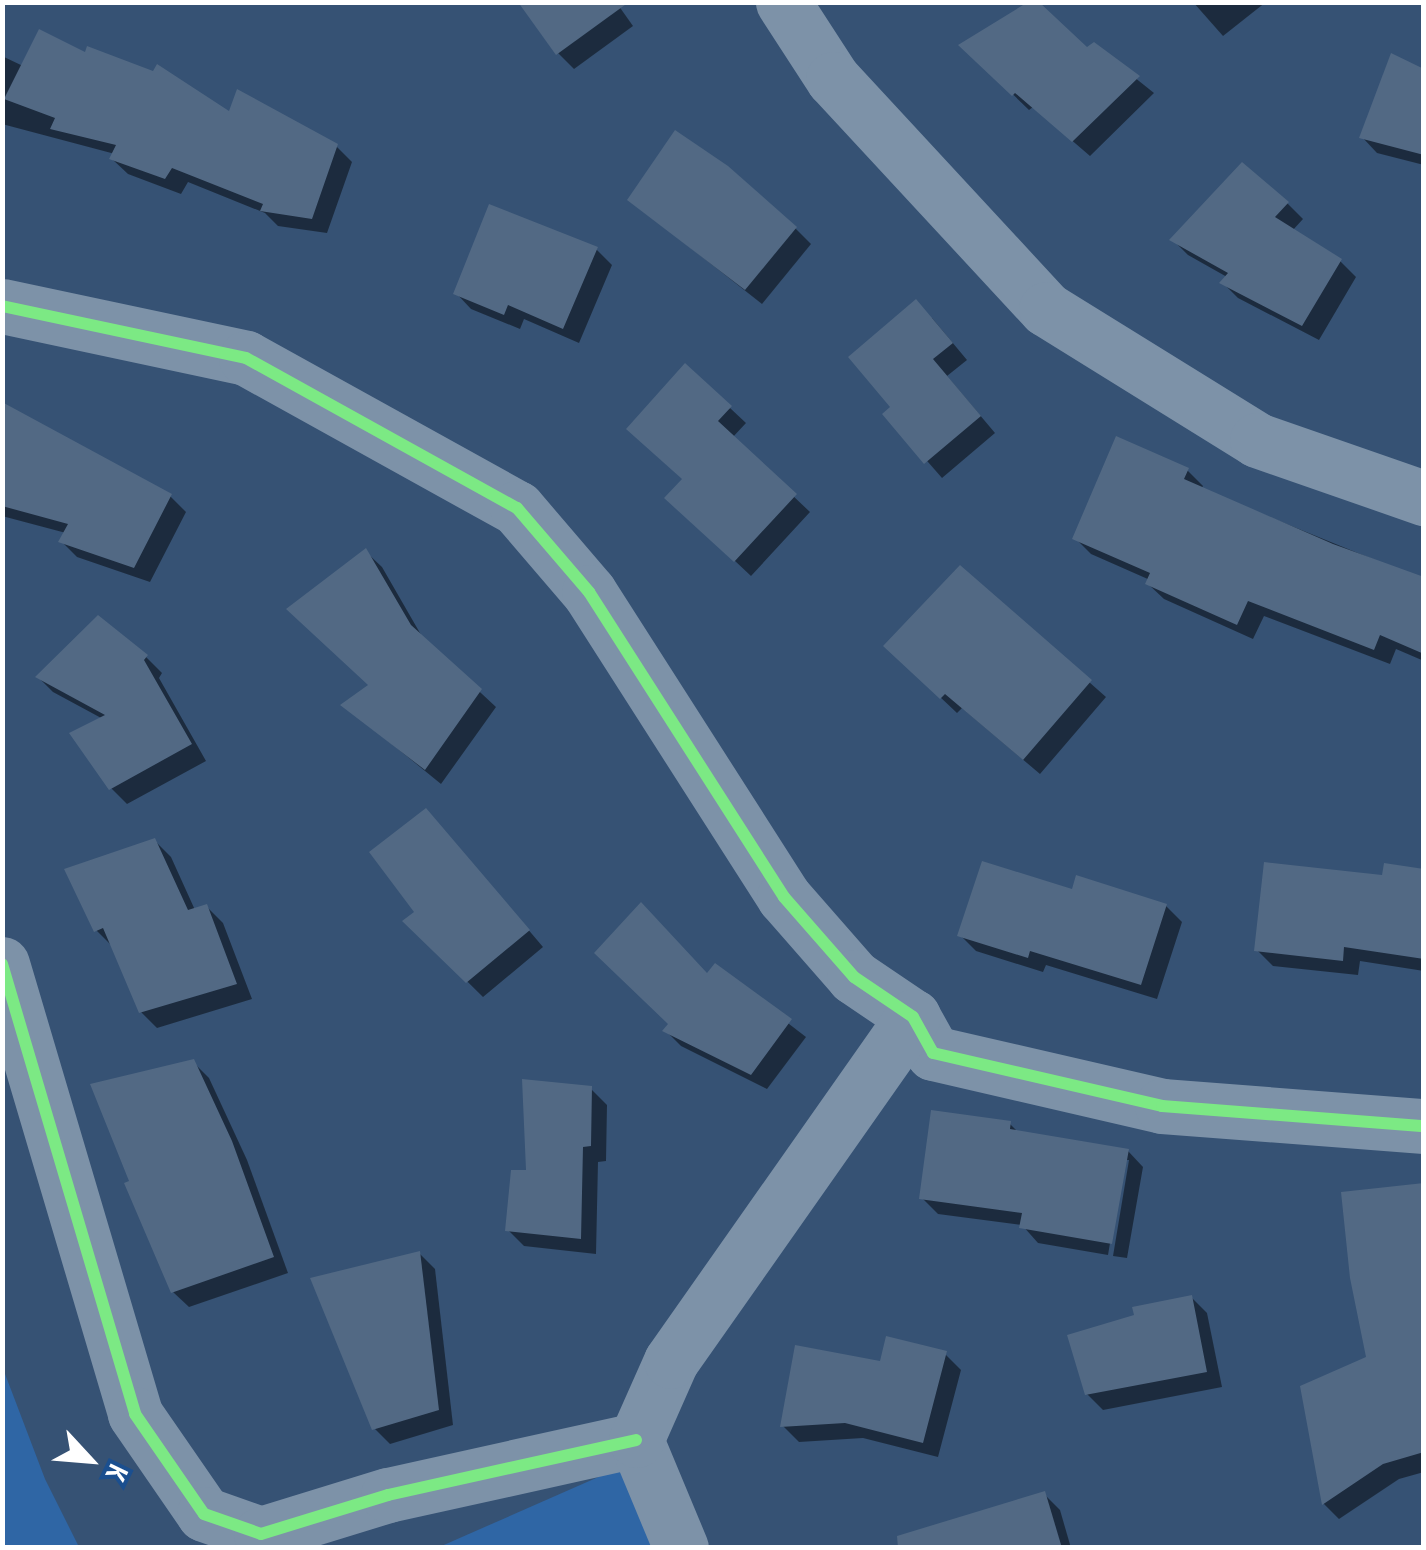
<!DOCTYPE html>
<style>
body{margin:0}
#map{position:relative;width:1426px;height:1550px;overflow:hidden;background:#365274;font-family:"PT Sans Narrow",sans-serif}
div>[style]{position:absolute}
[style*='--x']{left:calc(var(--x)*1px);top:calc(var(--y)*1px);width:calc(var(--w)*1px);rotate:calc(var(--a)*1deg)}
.green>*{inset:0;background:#2f66a5}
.shadow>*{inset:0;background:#0007}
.building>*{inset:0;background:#526984}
.minor>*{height:55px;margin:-27.5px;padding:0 27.5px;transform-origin:27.5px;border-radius:27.5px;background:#7d92a8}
.cycleway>*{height:12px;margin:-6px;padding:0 6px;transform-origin:6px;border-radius:6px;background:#7ce984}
span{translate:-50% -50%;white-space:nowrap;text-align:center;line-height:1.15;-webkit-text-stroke:10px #1b4f8f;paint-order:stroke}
.frame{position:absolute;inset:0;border:5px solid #fff;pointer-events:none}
.north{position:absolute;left:40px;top:1410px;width:100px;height:100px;-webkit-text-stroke:8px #1b4f8f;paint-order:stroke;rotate:116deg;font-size:28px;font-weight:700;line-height:40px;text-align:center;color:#fff}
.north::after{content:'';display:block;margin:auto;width:35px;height:45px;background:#fff;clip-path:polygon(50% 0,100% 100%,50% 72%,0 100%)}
</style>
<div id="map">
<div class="green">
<i style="clip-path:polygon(2px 1366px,45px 1479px,79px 1547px,3px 1547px)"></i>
<i style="clip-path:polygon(628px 1464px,658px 1548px,437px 1548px)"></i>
</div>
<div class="shadow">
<i style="clip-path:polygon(616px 2px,633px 26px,574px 69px,558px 53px)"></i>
<i style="clip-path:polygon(1193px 2px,1266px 2px,1223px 36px)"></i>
<i style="clip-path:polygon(962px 45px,1087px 50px,1094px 45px,1154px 93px,1090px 156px,1033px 107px,1029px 110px)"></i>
<i style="clip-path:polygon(2px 56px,23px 66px,86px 56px,230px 115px,336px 146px,352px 162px,327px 233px,278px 226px,265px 213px,188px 182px,181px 194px,128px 174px,112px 159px,115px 154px,2px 124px)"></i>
<i style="clip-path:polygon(1424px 72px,1424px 165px,1377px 153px,1362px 137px)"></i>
<i style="clip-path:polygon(630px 200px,795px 228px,811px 244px,762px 304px)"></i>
<i style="clip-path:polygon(1287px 203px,1303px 219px,1292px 231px,1340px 261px,1356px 277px,1319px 340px,1238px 298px,1223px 283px,1227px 277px,1188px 255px,1173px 240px)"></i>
<i style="clip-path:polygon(596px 249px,612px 265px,579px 343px,524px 319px,520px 329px,471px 309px,456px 293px)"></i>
<i style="clip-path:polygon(932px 318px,967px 360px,947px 376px,995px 433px,942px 478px,886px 414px,894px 407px)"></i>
<i style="clip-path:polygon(730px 408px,746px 423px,732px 438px,810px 512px,751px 576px,684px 513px,684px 480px,645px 445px)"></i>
<i style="clip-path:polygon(2px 433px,170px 496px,186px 512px,150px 582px,77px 557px,61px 541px,66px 533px,2px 516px)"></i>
<i style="clip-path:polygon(1187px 470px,1203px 486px,1201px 489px,1424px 580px,1424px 661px,1396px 649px,1390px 664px,1264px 616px,1253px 639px,1164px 599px,1148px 584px,1150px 580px,1091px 554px,1075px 538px)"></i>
<i style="clip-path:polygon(366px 552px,382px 567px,424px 640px,496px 707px,441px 784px,344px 705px,371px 686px)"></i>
<i style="clip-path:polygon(960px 568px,1106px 697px,1040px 774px,962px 708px,957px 713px,902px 661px)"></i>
<i style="clip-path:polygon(146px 657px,162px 673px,159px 678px,206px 761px,127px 804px,111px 788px,103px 719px,53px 692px,38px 677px)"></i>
<i style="clip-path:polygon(441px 827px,543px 947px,483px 997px,406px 921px,417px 913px)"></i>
<i style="clip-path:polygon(155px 841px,171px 857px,195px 910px,207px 907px,223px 923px,252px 999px,157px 1028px,141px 1012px,112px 946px,96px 930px)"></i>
<i style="clip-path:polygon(1424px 871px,1424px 971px,1360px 961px,1358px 975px,1273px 966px,1257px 950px,1384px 878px)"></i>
<i style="clip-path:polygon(1166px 906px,1182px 922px,1157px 999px,1046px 965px,1043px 972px,976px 951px,960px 935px)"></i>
<i style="clip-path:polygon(715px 967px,806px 1037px,767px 1089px,681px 1046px,666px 1031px)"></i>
<i style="clip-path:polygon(193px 1062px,209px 1078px,247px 1160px,288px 1273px,189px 1307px,173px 1292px)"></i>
<i style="clip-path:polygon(591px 1089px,607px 1105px,606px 1161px,598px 1162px,596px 1254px,524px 1246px,508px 1230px,528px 1172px)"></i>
<i style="clip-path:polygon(1010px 1124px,1019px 1133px,1128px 1151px,1143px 1167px,1127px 1258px,1113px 1256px,1129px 1160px,1124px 1160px,1108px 1255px,1038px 1243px,1022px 1225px,938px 1214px,922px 1198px)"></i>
<i style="clip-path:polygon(1424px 1185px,1424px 1472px,1399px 1479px,1339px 1519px,1324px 1504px,1302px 1388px,1369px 1358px)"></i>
<i style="clip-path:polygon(420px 1254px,435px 1269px,453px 1425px,390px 1444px,374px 1428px)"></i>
<i style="clip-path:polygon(1191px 1297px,1207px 1313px,1222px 1387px,1103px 1410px,1087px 1394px)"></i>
<i style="clip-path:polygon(945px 1354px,961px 1370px,938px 1457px,863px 1438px,799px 1442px,783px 1426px,882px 1364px)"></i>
<i style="clip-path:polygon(1044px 1494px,1060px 1510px,1071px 1548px,912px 1548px)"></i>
</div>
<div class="building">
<i style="clip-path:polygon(518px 2px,629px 2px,556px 55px)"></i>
<i style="clip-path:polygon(1028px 2px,1039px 2px,1087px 47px,1094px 42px,1140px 76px,1072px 142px,1015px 93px,1012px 96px,958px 45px)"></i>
<i style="clip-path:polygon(39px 29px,85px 52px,87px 46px,153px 71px,157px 64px,229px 111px,237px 89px,338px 144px,312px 219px,260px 211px,263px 204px,172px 168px,165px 179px,109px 159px,116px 145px,50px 129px,55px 118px,4px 99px)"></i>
<i style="clip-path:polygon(1391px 53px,1424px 69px,1424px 155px,1359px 138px)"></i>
<i style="clip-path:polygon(675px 130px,728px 166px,797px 227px,745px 290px,627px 200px)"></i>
<i style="clip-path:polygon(1242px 162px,1289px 202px,1275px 217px,1342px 259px,1302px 326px,1219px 283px,1228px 273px,1169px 240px)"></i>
<i style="clip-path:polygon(489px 204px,598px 247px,563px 329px,508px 305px,504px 315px,453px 294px)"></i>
<i style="clip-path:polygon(916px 299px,953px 343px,933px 359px,981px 416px,924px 464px,882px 414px,890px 407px,848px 357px)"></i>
<i style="clip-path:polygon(685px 363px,732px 406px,718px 421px,797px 494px,734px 562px,664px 498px,682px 479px,626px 429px)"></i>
<i style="clip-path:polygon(2px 402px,172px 494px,134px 568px,58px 542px,68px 524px,2px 506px)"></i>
<i style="clip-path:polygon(1116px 436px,1189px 468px,1184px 479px,1333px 544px,1424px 577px,1424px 654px,1380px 635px,1374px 650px,1248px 601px,1237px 625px,1145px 584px,1150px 573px,1072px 539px)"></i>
<i style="clip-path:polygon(366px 548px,411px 625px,482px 689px,425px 770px,340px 705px,368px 685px,286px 609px)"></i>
<i style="clip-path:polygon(960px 565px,1092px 680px,1023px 760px,945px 694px,940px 699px,883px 646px)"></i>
<i style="clip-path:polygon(98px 615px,148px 655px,144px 660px,192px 744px,109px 790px,69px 733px,105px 715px,35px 677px)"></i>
<i style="clip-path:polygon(426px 808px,530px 930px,466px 983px,402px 921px,414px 912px,369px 852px)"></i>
<i style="clip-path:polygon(155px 838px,188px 910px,207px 904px,237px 984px,139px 1013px,103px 928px,94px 932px,64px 869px)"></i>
<i style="clip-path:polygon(982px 861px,1072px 889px,1076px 875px,1167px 904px,1141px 985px,1030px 951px,1028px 958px,957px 936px)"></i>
<i style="clip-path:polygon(1264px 862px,1382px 875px,1384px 863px,1424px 869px,1424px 959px,1344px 947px,1343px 961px,1254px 951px)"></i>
<i style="clip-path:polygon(641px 902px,707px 973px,715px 963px,792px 1019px,751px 1075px,662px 1031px,668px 1024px,594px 953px)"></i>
<i style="clip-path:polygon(194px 1059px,232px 1141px,274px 1257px,171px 1293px,124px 1183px,129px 1181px,90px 1084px)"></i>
<i style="clip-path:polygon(522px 1079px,592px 1086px,591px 1146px,583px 1147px,581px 1239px,505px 1231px,511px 1170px,526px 1170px)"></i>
<i style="clip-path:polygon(931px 1110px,1011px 1121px,1010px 1129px,1129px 1149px,1112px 1244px,1019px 1228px,1022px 1213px,919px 1199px)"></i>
<i style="clip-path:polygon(1424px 1183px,1424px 1452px,1383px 1464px,1322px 1505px,1300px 1386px,1366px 1357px,1350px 1278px,1341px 1192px)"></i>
<i style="clip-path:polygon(420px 1251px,439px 1410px,372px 1430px,310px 1278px)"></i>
<i style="clip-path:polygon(1192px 1295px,1207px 1372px,1085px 1395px,1067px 1335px,1134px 1315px,1132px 1307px)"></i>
<i style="clip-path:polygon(886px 1336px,947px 1351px,923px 1443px,845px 1423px,780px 1427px,795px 1345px,880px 1361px)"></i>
<i style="clip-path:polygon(1045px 1491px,1062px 1548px,898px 1548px,897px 1536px)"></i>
</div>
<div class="minor">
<i style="--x:783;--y:2;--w:92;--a:57"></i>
<i style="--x:833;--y:79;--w:313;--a:47.2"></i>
<i style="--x:1046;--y:309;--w:248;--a:31.8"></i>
<i style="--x:1257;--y:440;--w:177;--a:19.2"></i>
<i style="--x:2;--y:306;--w:249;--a:12"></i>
<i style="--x:246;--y:358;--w:310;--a:29"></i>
<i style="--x:517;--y:508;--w:111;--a:49.4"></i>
<i style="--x:589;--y:592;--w:362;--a:57.4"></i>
<i style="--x:784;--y:897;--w:106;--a:48.8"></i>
<i style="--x:854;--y:977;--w:71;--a:34.1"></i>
<i style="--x:913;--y:1017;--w:41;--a:60.9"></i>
<i style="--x:933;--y:1053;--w:235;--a:13"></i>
<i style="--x:1162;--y:1106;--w:263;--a:4.4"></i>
<i style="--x:2;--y:964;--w:469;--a:73.5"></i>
<i style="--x:135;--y:1414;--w:121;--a:55.4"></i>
<i style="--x:204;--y:1514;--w:60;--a:19.3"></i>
<i style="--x:261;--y:1534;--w:133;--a:-17.1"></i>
<i style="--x:388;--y:1495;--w:254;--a:-12.5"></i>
<i style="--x:681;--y:1548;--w:117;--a:-112.6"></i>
<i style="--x:636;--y:1440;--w:86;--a:-66.1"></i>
<i style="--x:671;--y:1361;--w:421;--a:-54.9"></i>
</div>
<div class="cycleway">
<i style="--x:2;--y:306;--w:249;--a:12"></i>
<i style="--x:246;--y:358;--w:310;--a:29"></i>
<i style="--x:517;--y:508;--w:111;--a:49.4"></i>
<i style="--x:589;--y:592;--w:362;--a:57.4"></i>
<i style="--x:784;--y:897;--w:106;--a:48.8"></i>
<i style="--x:854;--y:977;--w:71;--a:34.1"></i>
<i style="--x:913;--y:1017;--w:41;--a:60.9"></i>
<i style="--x:933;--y:1053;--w:235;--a:13"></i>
<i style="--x:1162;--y:1106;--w:263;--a:4.4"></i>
<i style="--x:2;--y:964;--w:469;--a:73.5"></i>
<i style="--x:135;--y:1414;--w:121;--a:55.4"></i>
<i style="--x:204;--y:1514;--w:60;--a:19.3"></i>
<i style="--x:261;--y:1534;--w:133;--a:-17.1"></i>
<i style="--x:388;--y:1495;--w:254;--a:-12.5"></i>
</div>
<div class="frame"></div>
<div class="north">K</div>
</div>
